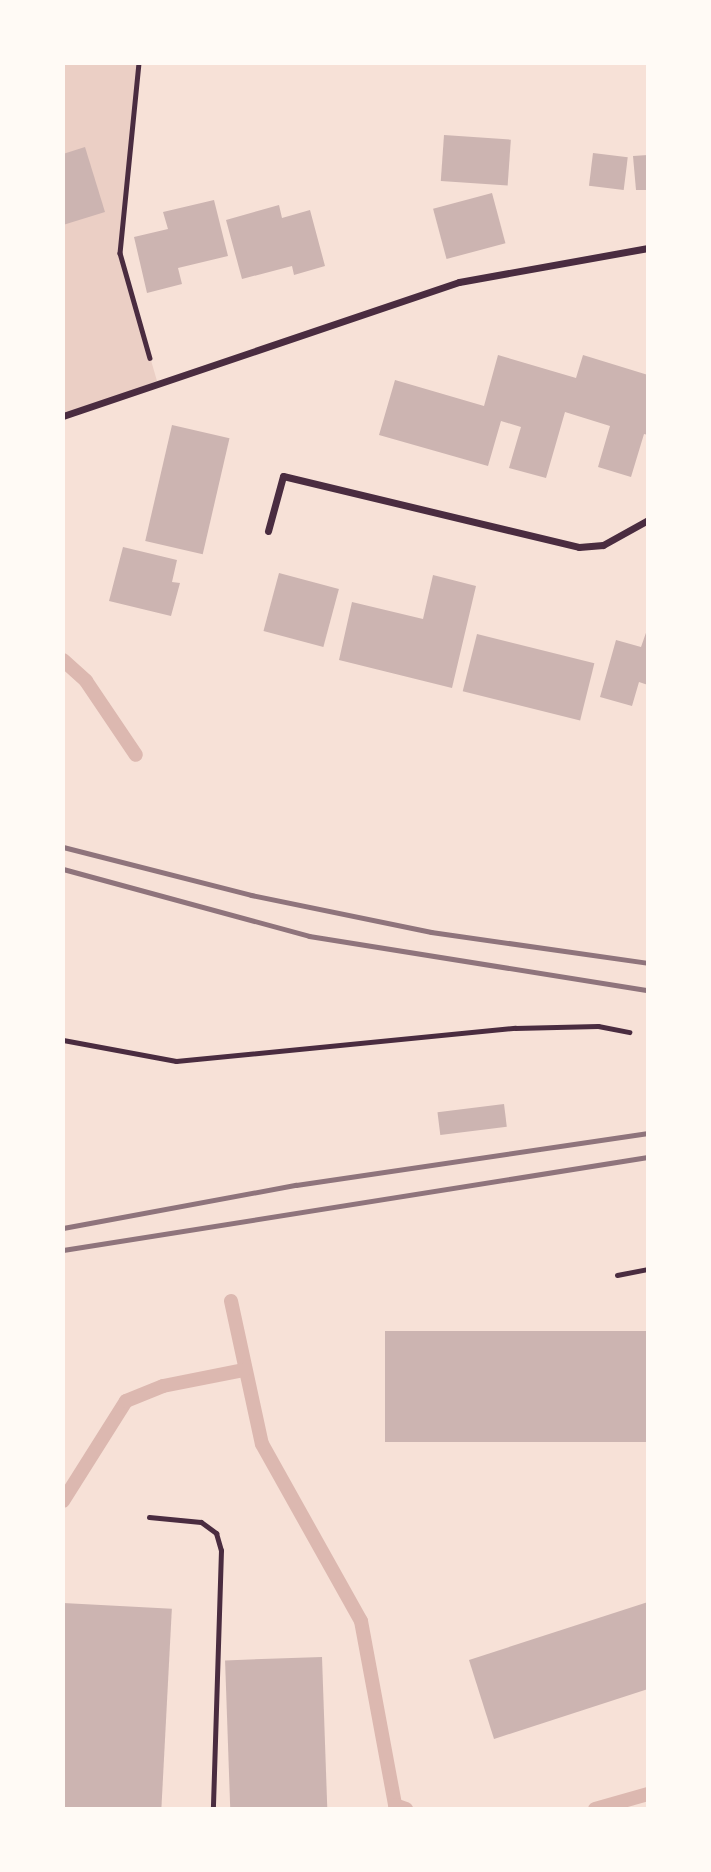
<!DOCTYPE html>
<style>
body{margin:0}
#map{position:relative;width:711px;height:1872px;overflow:hidden;background:#f7e1d7;font-family:"IBM Plex Serif",serif}
div>[style]{position:absolute}
[style*='--x']{left:calc(var(--x)*1px);top:calc(var(--y)*1px);width:calc(var(--w)*1px);rotate:calc(var(--a)*1deg)}
.green>*{inset:0;background:#ebcfc5}
.stream>*{height:14px;margin:-7px;padding:0 7px;transform-origin:7px;border-radius:7px;background:#dcb8b0}
.building>*{inset:0;background:#ccb4b1;transform-origin:0 0}
.path>*{height:4.5px;margin:-2.25px;padding:0 2.25px;transform-origin:2.25px;border-radius:2.25px;background:#4a2c40}
.service>*{height:5px;margin:-2.5px;padding:0 2.5px;transform-origin:2.5px;border-radius:2.5px;background:#4a2c40}
.minor>*{height:7px;margin:-3.5px;padding:0 3.5px;transform-origin:3.5px;border-radius:3.5px;background:#4a2c40}
.rail>*{height:5px;margin:-2.5px;padding:0 2.5px;transform-origin:2.5px;border-radius:2.5px;background:#8f747c}
span{translate:-50% -50%;white-space:nowrap;text-align:center;line-height:1.15;-webkit-text-stroke:7px #fffaf5;paint-order:stroke}
.frame{position:absolute;inset:0;border:65px solid #fffaf5;pointer-events:none}
</style>
<div id="map">
<div class="green">
<i style="clip-path:polygon(63px 63px,139px 63px,120px 253px,157px 381px,63px 416px)"></i>
</div>
<div class="stream">
<i style="--x:63;--y:660;--w:31;--a:42"></i>
<i style="--x:86;--y:681;--w:89;--a:56"></i>
<i style="--x:231;--y:1301;--w:146;--a:77.8"></i>
<i style="--x:262;--y:1444;--w:203;--a:60.8"></i>
<i style="--x:361;--y:1621;--w:187;--a:79.5"></i>
<i style="--x:395;--y:1805;--w:12;--a:20"></i>
<i style="--x:63;--y:1501;--w:118;--a:-57.8"></i>
<i style="--x:126;--y:1401;--w:40;--a:-22"></i>
<i style="--x:163;--y:1386;--w:83;--a:-11.2"></i>
<i style="--x:595;--y:1809;--w:55;--a:-15.8"></i>
</div>
<div class="building">
<i style="left:444px;top:135px;width:67px;height:46px;rotate:4deg"></i>
<i style="clip-path:polygon(85px 147px,105px 212px,63px 225px,63px 154px)"></i>
<i style="left:593px;top:153px;width:35px;height:33px;rotate:7deg"></i>
<i style="clip-path:polygon(648px 155px,648px 190px,636px 190px,633px 156px)"></i>
<i style="left:492px;top:193px;width:52px;height:61px;rotate:75deg"></i>
<i style="clip-path:polygon(214px 200px,228px 256px,178px 268px,182px 284px,147px 293px,134px 237px,168px 229px,163px 212px)"></i>
<i style="clip-path:polygon(279px 205px,282px 218px,310px 210px,325px 266px,294px 275px,292px 266px,242px 279px,226px 220px)"></i>
<i style="clip-path:polygon(498px 355px,576px 378px,583px 355px,648px 375px,648px 435px,644px 434px,631px 477px,598px 467px,610px 426px,565px 412px,546px 478px,509px 468px,521px 427px,501px 421px,488px 466px,379px 435px,395px 380px,484px 406px)"></i>
<i style="left:172px;top:425px;width:59px;height:119px;rotate:13deg"></i>
<i style="clip-path:polygon(123px 547px,177px 560px,172px 582px,180px 583px,171px 616px,109px 601px)"></i>
<i style="left:279px;top:573px;width:62px;height:60px;rotate:15deg"></i>
<i style="clip-path:polygon(433px 575px,476px 586px,452px 688px,339px 660px,352px 602px,423px 619px)"></i>
<i style="clip-path:polygon(648px 627px,648px 685px,639px 682px,632px 706px,600px 697px,616px 640px,641px 647px)"></i>
<i style="left:477px;top:634px;width:121px;height:59px;rotate:14deg"></i>
<i style="left:504px;top:1104px;width:23px;height:67px;rotate:83deg"></i>
<i style="left:648px;top:1331px;width:111px;height:263px;rotate:90deg"></i>
<i style="clip-path:polygon(648px 1602px,648px 1689px,494px 1739px,469px 1660px)"></i>
<i style="left:63px;top:1603px;width:109px;height:206px;rotate:3deg"></i>
<i style="left:322px;top:1657px;width:152px;height:97px;rotate:88deg"></i>
</div>
<div class="path">
<i style="--x:139;--y:63;--w:191;--a:95.7"></i>
<i style="--x:120;--y:253;--w:109;--a:74.1"></i>
</div>
<div class="service">
<i style="--x:63;--y:1040;--w:115;--a:10.5"></i>
<i style="--x:176;--y:1061;--w:341;--a:-5.6"></i>
<i style="--x:515;--y:1028;--w:83;--a:-1.4"></i>
<i style="--x:598;--y:1026;--w:32;--a:11"></i>
<i style="--x:617;--y:1275;--w:32;--a:-11"></i>
<i style="--x:149;--y:1517;--w:52;--a:5.5"></i>
<i style="--x:201;--y:1522;--w:19;--a:36"></i>
<i style="--x:216;--y:1533;--w:18;--a:74"></i>
<i style="--x:221;--y:1550;--w:259;--a:91.8"></i>
</div>
<div class="minor">
<i style="--x:63;--y:416;--w:418;--a:-18.7"></i>
<i style="--x:459;--y:282;--w:192;--a:-10.2"></i>
<i style="--x:268;--y:531;--w:57;--a:-74.7"></i>
<i style="--x:283;--y:476;--w:304;--a:13.5"></i>
<i style="--x:579;--y:547;--w:24;--a:-5"></i>
<i style="--x:603;--y:545;--w:51;--a:-29.1"></i>
</div>
<div class="rail">
<i style="--x:63;--y:847;--w:194;--a:14.3"></i>
<i style="--x:251;--y:895;--w:184;--a:11.6"></i>
<i style="--x:431;--y:932;--w:219;--a:8.1"></i>
<i style="--x:63;--y:869;--w:255;--a:15.2"></i>
<i style="--x:309;--y:936;--w:343;--a:9.1"></i>
<i style="--x:63;--y:1228;--w:237;--a:-10.5"></i>
<i style="--x:296;--y:1185;--w:356;--a:-8.4"></i>
<i style="--x:63;--y:1250;--w:592;--a:-9.03"></i>
</div>
<div class="frame"></div>
</div>
